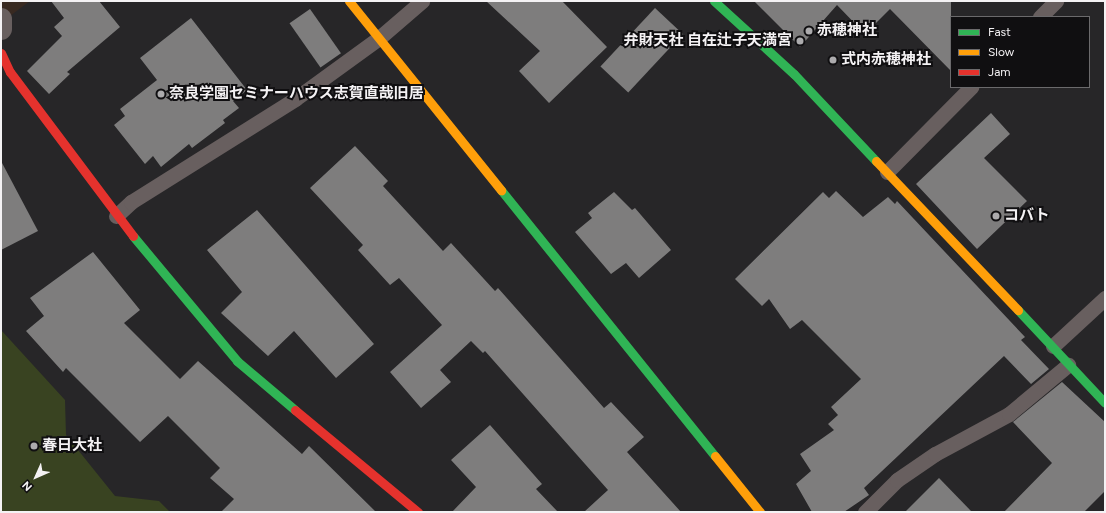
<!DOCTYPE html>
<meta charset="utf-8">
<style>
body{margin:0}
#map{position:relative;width:1106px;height:513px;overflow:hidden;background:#272628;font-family:Figtree,"Noto Sans JP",sans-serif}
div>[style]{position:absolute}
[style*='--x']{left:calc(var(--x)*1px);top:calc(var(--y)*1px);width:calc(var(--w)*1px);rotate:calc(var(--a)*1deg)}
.education>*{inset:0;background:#382921}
.green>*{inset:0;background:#394321}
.building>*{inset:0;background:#7e7d7d;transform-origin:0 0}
.lane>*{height:15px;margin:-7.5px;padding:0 7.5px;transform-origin:7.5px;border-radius:7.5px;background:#685f5f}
.street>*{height:22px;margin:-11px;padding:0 11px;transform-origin:11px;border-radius:11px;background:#685f5f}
.fast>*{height:9px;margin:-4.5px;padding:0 4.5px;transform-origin:4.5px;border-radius:4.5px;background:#30b455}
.slow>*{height:9px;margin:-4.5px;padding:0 4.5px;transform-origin:4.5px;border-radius:4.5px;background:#ff9f0a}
.jam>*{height:9px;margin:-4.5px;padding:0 4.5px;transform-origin:4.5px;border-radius:4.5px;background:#e5322d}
.dots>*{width:11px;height:11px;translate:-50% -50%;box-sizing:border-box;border:2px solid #100f11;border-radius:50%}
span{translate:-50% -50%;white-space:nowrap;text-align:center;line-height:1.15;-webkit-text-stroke:4px #100f11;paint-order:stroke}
.poi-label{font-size:15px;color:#f4f2f4;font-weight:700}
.left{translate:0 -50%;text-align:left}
.right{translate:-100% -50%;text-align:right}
.frame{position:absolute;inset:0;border:2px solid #f4f2f4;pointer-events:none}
.legend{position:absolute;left:950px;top:16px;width:140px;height:72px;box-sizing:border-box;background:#100f11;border:1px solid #6b6a6c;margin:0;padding:5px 7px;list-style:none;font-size:12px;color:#f4f2f4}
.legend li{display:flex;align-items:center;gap:8px;height:20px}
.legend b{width:20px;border:1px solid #6b6a6c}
.north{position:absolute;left:16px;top:457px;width:40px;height:40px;-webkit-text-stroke:3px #100f11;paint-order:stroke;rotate:225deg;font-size:11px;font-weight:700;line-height:16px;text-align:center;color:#f4f2f4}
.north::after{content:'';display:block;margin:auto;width:14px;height:18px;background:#f4f2f4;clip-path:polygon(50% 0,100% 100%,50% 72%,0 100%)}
</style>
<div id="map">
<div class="education">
<i style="clip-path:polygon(1px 1px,30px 1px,2px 22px)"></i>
</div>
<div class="green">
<i style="clip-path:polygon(1px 330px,65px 400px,66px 435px,115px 496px,159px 501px,170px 512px,1px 512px)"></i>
</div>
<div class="building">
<i style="clip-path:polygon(51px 1px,99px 1px,120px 27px,67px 72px,70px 74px,49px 94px,27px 71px,62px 36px,54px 27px,64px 18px)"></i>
<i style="clip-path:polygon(486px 1px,562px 1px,607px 47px,549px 103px,519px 71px,540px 51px)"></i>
<i style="clip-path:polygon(754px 1px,951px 1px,951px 71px,890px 9px,865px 34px,837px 5px,800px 47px)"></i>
<i style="left:655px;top:8px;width:38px;height:80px;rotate:43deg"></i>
<i style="left:310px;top:9px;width:54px;height:25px;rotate:55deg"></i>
<i style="clip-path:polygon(191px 18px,247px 90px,233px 101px,239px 108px,223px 120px,225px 123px,192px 148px,189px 144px,161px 167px,153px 156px,145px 164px,114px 125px,125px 116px,120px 109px,157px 80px,140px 58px)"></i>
<i style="clip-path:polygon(991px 113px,1010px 134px,984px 158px,1027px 201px,977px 249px,916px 184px)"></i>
<i style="clip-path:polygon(355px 146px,388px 181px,383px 186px,443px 251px,451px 243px,495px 291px,498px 288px,604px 408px,611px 402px,644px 437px,627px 452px,681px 512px,584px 512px,608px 490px,485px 351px,483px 353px,471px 341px,440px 370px,451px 382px,421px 408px,390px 372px,442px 325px,399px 278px,390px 285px,358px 250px,363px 245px,310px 188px)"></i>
<i style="clip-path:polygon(1px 161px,38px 231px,1px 250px)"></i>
<i style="clip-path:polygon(836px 191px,863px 217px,888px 197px,895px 204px,897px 201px,1025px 337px,1021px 340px,1049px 369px,1031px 384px,1004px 356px,864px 488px,869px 495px,844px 512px,812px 512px,796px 484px,811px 471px,800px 454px,834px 430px,828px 424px,838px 415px,831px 407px,861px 379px,802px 320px,790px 329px,769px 299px,762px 306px,735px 279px,823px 192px,829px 198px)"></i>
<i style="clip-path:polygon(614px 192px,632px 210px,635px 208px,671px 250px,639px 278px,626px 263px,611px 274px,575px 232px,592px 218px,588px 213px)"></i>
<i style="clip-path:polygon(257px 210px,374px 344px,336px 378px,294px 331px,268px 356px,221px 313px,242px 292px,207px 250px)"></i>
<i style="clip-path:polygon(93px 252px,140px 310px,124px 323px,180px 379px,198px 361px,302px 454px,309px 446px,376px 512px,221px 512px,234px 499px,210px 478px,220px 468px,168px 416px,140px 442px,66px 368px,63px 372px,26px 331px,44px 316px,30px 298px)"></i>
<i style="clip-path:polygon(1062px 382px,1105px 422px,1105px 491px,1084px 512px,1004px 512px,1052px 463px,1013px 422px)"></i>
<i style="clip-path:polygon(490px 425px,542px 484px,536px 489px,558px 512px,452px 512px,476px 487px,451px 460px)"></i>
<i style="clip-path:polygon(939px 478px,972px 512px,905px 512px)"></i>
</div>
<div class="lane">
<i style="--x:1040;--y:17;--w:23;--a:-45"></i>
<i style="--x:887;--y:172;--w:120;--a:-45.3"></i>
<i style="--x:116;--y:216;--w:21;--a:-43"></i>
<i style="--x:131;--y:202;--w:194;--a:-32.1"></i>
<i style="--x:295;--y:99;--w:104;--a:-36"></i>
<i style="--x:379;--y:38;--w:57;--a:-40.7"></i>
<i style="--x:1053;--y:346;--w:71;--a:-42.7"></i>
<i style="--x:865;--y:512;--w:45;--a:-45"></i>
<i style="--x:897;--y:480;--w:46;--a:-34.4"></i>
<i style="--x:935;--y:454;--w:84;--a:-28.4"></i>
<i style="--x:1009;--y:414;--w:77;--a:-39.7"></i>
</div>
<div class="street">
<i style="--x:1;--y:19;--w:10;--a:90"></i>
</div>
<div class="fast">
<i style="--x:714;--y:1;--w:108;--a:42.4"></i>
<i style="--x:794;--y:74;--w:120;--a:46.7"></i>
<i style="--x:501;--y:190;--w:341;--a:51.2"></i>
<i style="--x:133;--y:236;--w:163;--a:50.2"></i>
<i style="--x:237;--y:361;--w:76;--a:40.2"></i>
<i style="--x:1018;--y:310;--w:127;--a:46.9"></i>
</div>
<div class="slow">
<i style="--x:349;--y:1;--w:243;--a:51.2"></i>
<i style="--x:876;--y:161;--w:206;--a:46.4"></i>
<i style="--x:715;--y:456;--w:72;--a:51.2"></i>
</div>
<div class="jam">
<i style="--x:1;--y:53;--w:21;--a:65"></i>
<i style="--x:10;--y:72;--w:205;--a:53.1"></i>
<i style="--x:295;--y:410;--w:160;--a:39.7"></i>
</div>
<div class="dots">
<i style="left:809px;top:31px;background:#acabad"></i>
<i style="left:800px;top:41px;background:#acabad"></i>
<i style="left:833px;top:60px;background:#acabad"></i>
<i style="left:161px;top:94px;background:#acabad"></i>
<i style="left:996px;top:216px;background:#acabad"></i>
<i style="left:34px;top:446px;background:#acabad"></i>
</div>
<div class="poi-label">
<span class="left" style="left:817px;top:31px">赤穂神社</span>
<span class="right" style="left:792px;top:41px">弁財天社 自在辻子天満宮</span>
<span class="left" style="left:841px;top:60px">式内赤穂神社</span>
<span class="left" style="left:169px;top:94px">奈良学園セミナーハウス志賀直哉旧居</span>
<span class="left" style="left:1004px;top:216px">コバト</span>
<span class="left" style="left:42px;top:446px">春日大社</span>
</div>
<div class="frame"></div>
<ul class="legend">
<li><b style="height:5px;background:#30b455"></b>Fast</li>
<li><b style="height:5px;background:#ff9f0a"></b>Slow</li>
<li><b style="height:5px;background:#e5322d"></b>Jam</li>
</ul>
<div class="north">N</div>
</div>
